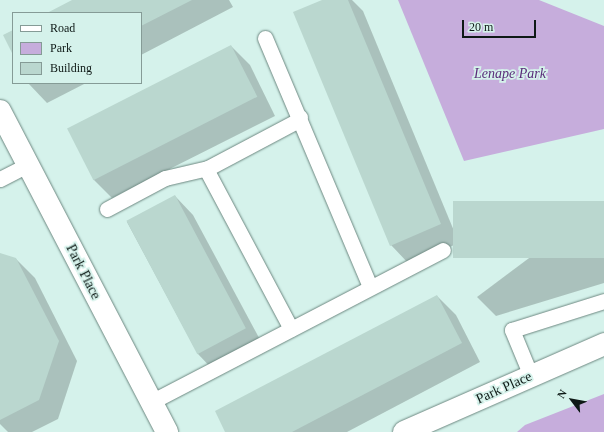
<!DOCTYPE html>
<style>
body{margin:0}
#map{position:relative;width:604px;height:432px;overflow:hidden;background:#d5f2eb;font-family:Georgia,serif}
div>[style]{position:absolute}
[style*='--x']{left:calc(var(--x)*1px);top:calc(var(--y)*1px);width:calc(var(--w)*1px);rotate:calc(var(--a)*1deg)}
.green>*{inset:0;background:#c6addc}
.shadow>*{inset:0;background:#0003}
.building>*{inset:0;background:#bad7cf;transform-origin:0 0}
.roads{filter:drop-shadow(0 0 1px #6d8881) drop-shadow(0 0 1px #6d8881)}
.service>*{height:15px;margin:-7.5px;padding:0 7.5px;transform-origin:7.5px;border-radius:7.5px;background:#fff}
.minor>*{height:22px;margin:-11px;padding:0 11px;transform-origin:11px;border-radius:11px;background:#fff}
span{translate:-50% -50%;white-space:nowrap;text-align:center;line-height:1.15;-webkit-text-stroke:3.5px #d5f2eb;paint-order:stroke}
.park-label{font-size:14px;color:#592b79;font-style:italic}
.street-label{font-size:14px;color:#0e1916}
.legend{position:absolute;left:12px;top:12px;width:130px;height:72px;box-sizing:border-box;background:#d5f2eb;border:1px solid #859b96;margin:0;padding:5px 7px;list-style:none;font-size:12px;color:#0e1916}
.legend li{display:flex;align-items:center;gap:8px;height:20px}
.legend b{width:20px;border:1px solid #859b96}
.north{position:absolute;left:552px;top:380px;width:40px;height:40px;-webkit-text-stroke:3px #d5f2eb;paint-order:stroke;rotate:302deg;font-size:11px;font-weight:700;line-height:16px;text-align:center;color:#0e1916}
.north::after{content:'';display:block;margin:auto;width:14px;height:18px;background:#0e1916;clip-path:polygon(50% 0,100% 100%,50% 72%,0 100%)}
.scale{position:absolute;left:462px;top:20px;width:74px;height:18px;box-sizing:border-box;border:2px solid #0e1916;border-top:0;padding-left:5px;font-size:12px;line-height:14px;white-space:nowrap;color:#0e1916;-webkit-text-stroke:3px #d5f2eb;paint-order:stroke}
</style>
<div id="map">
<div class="green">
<i style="clip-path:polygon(398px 0,539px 0,604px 26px,604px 129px,464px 161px)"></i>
<i style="clip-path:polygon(604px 394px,604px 432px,517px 432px,525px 425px)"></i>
</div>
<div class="shadow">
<i style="clip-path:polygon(74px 0,229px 0,233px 7px,141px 55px,141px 13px,49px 13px)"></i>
<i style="clip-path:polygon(325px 0,352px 0,363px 11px,459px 243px,409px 264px,391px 245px)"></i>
<i style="clip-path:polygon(231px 46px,250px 65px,275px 116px,112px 198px,93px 179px)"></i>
<i style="clip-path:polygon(28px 83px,86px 83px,47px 103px)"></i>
<i style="clip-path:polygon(175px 196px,193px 215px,264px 347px,216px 373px,198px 354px,127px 222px)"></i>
<i style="clip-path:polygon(604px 202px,604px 283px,496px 316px,477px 297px)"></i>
<i style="clip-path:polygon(0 254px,16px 259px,35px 278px,77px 361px,58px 419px,32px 432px,8px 432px,0 424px)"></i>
<i style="clip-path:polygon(437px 296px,456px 315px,480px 362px,347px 432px,226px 432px)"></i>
</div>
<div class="building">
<i style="clip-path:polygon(72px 0,192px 0,141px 26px,141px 13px,47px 13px)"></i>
<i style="clip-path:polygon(322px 0,348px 0,441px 224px,390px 246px,293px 12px)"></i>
<i style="clip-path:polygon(13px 30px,13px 55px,3px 35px)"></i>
<i style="left:231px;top:45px;width:58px;height:184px;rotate:63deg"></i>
<i style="left:175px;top:195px;width:151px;height:55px;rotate:62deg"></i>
<i style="left:604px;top:201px;width:57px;height:151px;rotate:90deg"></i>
<i style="clip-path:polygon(0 253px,16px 258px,59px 341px,39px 400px,0 420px)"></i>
<i style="clip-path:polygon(437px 295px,462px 343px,292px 432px,225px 432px,215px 411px)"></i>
</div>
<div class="roads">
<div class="service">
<i style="--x:265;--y:38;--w:270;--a:67.1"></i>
<i style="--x:206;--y:169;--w:181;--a:62"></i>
<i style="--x:0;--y:179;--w:31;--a:-27"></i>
<i style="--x:107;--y:209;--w:66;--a:-28.1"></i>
<i style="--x:165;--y:178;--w:44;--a:-13.1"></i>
<i style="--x:208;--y:168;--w:98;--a:-27.9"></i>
<i style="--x:295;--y:122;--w:7;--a:-45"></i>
<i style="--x:531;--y:376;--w:50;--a:-112.4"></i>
<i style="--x:512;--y:330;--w:96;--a:-17.5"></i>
<i style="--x:151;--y:402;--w:329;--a:-27.5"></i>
</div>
<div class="minor">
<i style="--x:0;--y:111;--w:362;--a:62.5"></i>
<i style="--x:404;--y:432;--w:219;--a:-23.7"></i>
</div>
</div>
<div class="park-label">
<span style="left:510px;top:74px">Lenape Park</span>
</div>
<div class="street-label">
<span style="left:83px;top:272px;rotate:63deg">Park Place</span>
<span style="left:504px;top:388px;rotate:-24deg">Park Place</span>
</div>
<ul class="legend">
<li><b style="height:5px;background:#fff"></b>Road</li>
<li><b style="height:11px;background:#c6addc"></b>Park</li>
<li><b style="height:11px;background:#bad7cf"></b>Building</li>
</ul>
<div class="north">N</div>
<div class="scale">20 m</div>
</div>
